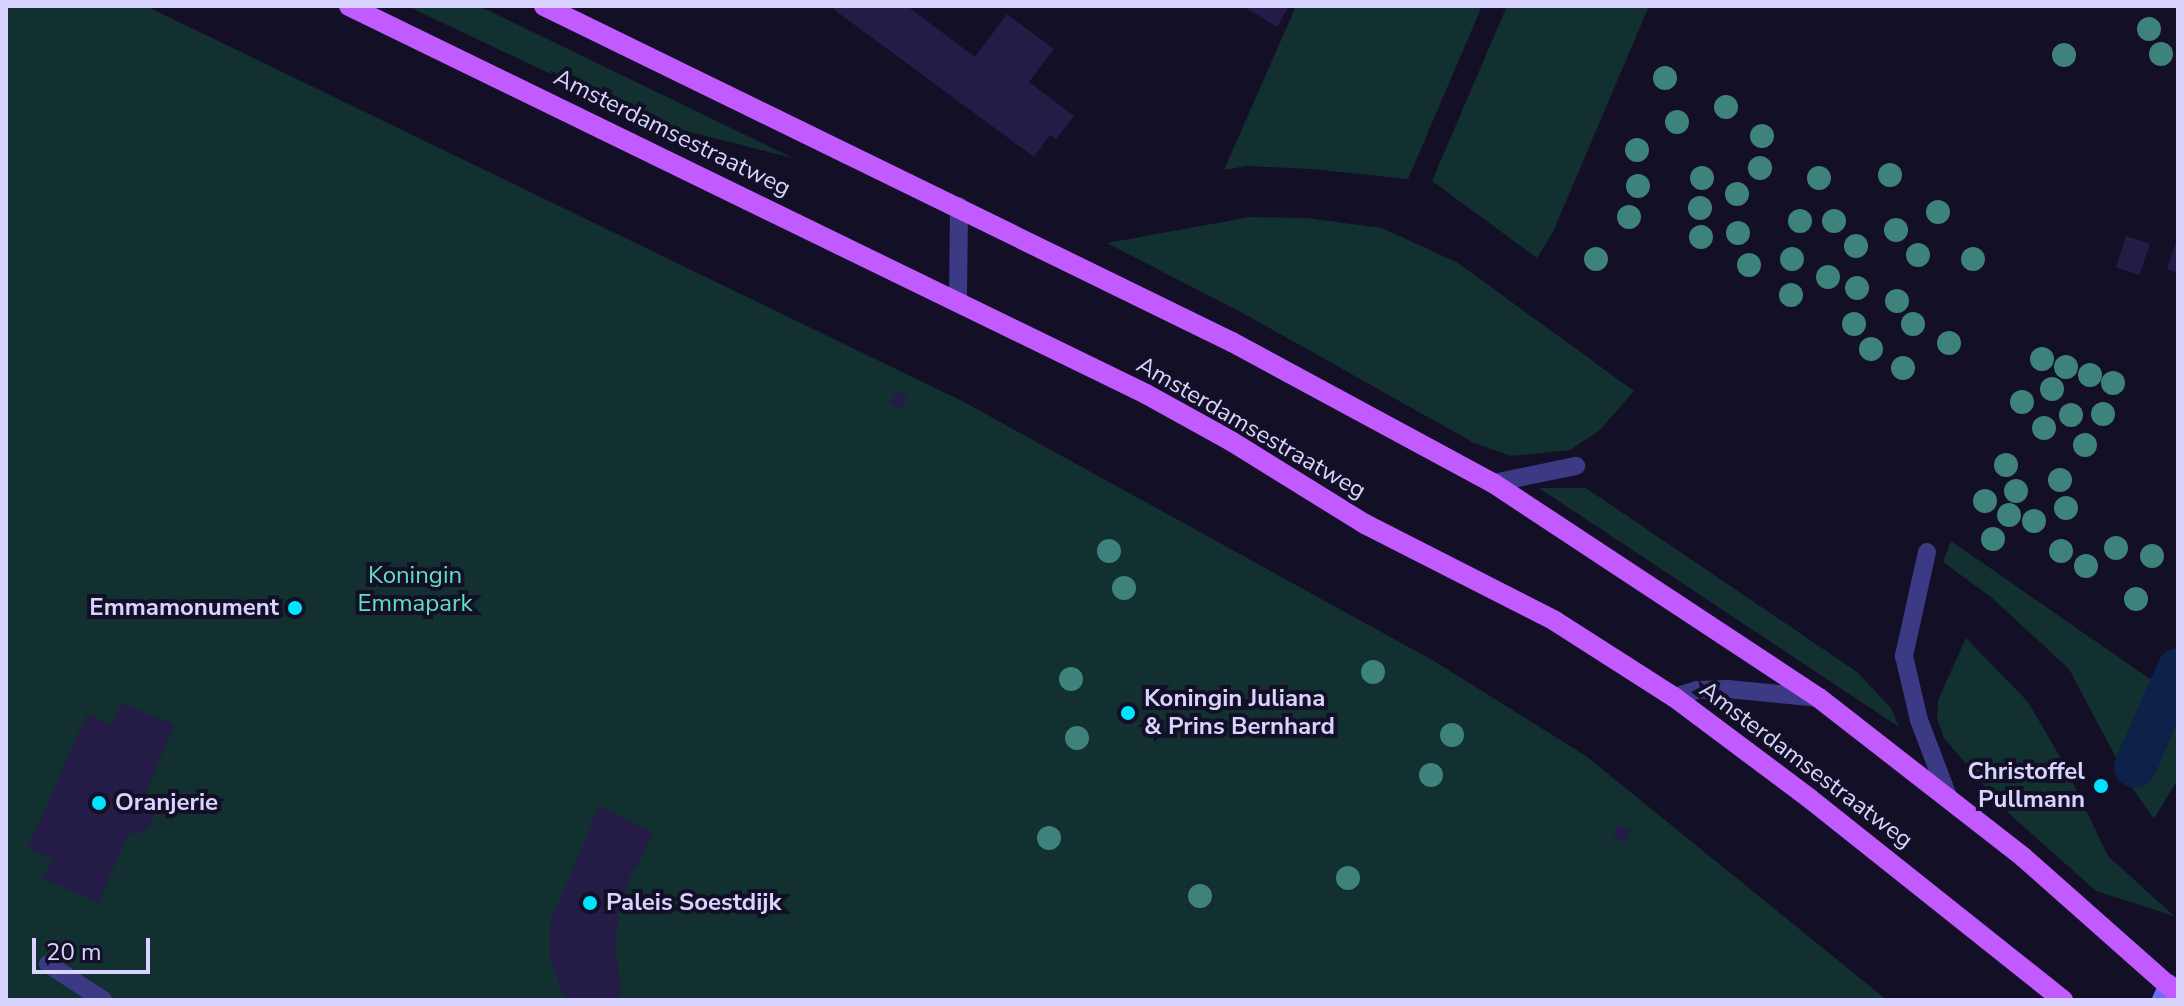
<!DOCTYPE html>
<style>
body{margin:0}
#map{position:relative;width:2184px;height:1006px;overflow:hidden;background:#130f26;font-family:"Nunito Sans",sans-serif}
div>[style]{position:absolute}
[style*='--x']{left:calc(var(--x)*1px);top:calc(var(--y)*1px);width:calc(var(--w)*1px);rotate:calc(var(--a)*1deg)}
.green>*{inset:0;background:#12302f}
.canal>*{height:42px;margin:-21px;padding:0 21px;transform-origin:21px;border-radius:21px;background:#0c2248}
.building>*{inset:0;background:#241b47;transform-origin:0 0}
.service>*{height:18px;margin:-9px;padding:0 9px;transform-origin:9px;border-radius:9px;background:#3d3a85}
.secondary>*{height:20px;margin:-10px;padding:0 10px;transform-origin:10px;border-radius:10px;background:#6f6bff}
.primary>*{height:20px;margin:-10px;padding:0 10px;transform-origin:10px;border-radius:10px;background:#c25bff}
.trees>*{width:24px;height:24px;margin:-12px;border-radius:50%;background:#3d827b}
.dots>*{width:22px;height:22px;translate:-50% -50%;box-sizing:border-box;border:4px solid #130f26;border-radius:50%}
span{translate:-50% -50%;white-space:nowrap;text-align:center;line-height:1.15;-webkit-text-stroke:8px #130f26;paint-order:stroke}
.street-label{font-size:24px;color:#d9d4ff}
.park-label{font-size:24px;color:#5fe0c0}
.poi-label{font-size:24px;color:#d9d4ff;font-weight:700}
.right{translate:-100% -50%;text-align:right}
.left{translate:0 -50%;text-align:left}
.frame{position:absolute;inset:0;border:8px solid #d9d4ff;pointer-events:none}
.scale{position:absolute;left:32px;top:938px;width:118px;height:36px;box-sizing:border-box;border:4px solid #d9d4ff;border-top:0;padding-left:10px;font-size:24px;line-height:28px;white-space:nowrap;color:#d9d4ff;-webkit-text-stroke:6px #130f26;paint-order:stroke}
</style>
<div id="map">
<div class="green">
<i style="clip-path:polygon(6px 6px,146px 6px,964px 402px,1434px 661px,1586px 756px,1887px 1000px,6px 1000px)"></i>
<i style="clip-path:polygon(407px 6px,479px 6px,793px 158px,654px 123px)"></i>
<i style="clip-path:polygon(1296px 6px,1482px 6px,1408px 179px,1311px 169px,1246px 166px,1224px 170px)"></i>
<i style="clip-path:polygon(1507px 6px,1649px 6px,1553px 232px,1537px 258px,1432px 181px)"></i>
<i style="clip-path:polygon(1250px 217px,1306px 218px,1382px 228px,1458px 263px,1634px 391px,1600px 430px,1570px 450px,1511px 456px,1474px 443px,1252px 318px,1107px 243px)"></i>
<i style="clip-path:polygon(1539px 488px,1586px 488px,1857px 672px,1891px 708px,1899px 727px)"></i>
<i style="clip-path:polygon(1951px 541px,2176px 697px,2178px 695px,2178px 779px,2154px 819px,2131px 786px,2069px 669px,1991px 597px,1943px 562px)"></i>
<i style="clip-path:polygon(1966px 638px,2028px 702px,2062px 760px,2108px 856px,2174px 916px,2096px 891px,2005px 810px,1944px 738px,1937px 718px,1938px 700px)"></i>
</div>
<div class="canal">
<i style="--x:2135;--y:767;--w:107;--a:-66.3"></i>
</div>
<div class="building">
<i style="clip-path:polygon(836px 6px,907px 6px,975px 57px,1007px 14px,1054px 49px,1029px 82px,1074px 116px,1056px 139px,1050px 135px,1034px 157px,833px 9px)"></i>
<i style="clip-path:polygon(1243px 6px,1289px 6px,1277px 27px)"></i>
<i style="left:2126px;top:236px;width:25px;height:33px;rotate:18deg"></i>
<i style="clip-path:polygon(2178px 236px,2178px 273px,2167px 269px)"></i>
<i style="left:896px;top:391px;width:13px;height:13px;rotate:23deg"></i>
<i style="clip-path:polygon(122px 703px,174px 725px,145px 795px,156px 812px,147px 830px,128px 835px,98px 903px,44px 879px,53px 860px,28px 848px,87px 714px,112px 725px)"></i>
<i style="clip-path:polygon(599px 807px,653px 832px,637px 868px,634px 866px,619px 911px,615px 946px,622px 1000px,565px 1000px,550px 958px,551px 920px)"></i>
<i style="left:1619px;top:824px;width:14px;height:13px;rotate:30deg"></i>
</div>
<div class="service">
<i style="--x:958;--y:301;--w:95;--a:-89.4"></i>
<i style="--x:1493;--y:483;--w:85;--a:-11.6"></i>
<i style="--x:1927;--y:552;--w:107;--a:102.5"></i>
<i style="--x:1904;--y:656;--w:66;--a:76.8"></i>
<i style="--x:1919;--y:720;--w:85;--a:69.2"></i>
<i style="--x:1674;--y:697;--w:24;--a:-17"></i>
<i style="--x:1697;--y:690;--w:31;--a:-2"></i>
<i style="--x:1728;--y:689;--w:91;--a:5.6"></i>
<i style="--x:48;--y:964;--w:66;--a:33.2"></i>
</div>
<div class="secondary">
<i style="--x:2162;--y:1000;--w:17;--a:-65"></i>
</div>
<div class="primary">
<i style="--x:349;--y:6;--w:886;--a:25.96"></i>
<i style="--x:1146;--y:394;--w:97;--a:28.9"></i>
<i style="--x:1231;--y:441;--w:158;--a:31.8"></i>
<i style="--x:1365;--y:524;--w:213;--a:27"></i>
<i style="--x:1555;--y:621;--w:141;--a:32.6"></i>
<i style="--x:1674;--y:697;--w:169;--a:36.8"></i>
<i style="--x:1809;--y:798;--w:325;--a:38.5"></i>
<i style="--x:544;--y:6;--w:766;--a:26.03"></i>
<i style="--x:1232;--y:342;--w:297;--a:28.4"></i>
<i style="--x:1493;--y:483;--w:391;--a:33.4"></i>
<i style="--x:1819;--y:698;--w:259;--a:37.9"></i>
<i style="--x:2023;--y:857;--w:207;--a:41.5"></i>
</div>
<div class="trees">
<i style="left:2149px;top:29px"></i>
<i style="left:2161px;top:54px"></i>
<i style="left:2064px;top:55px"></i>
<i style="left:1665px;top:78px"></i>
<i style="left:1726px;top:107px"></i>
<i style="left:1677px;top:122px"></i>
<i style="left:1762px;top:136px"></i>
<i style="left:1637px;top:150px"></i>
<i style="left:1760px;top:168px"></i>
<i style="left:1890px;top:175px"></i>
<i style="left:1702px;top:178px"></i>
<i style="left:1819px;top:178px"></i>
<i style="left:1638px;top:186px"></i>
<i style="left:1737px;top:194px"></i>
<i style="left:1700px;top:208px"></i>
<i style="left:1938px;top:212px"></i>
<i style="left:1629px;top:217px"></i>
<i style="left:1800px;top:221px"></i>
<i style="left:1834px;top:221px"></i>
<i style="left:1896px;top:230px"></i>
<i style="left:1738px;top:233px"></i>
<i style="left:1701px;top:237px"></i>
<i style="left:1856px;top:246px"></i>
<i style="left:1918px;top:255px"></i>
<i style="left:1596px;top:259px"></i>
<i style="left:1792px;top:259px"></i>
<i style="left:1973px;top:259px"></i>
<i style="left:1749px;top:265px"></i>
<i style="left:1828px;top:277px"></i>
<i style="left:1857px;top:288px"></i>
<i style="left:1791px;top:295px"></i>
<i style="left:1897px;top:301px"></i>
<i style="left:1854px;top:324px"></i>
<i style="left:1913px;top:324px"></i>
<i style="left:1949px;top:343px"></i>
<i style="left:1871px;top:349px"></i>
<i style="left:2042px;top:359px"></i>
<i style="left:2066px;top:367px"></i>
<i style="left:1903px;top:368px"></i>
<i style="left:2090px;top:375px"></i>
<i style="left:2113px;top:383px"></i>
<i style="left:2052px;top:389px"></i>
<i style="left:2022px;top:402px"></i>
<i style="left:2103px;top:414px"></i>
<i style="left:2071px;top:415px"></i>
<i style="left:2044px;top:428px"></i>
<i style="left:2085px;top:445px"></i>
<i style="left:2006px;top:465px"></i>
<i style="left:2060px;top:480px"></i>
<i style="left:2016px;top:491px"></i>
<i style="left:1985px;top:501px"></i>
<i style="left:2066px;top:508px"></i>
<i style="left:2009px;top:515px"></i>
<i style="left:2034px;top:521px"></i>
<i style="left:1993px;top:539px"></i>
<i style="left:2116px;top:548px"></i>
<i style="left:1109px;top:551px"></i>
<i style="left:2061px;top:551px"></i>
<i style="left:2152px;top:556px"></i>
<i style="left:2086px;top:566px"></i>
<i style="left:1124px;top:588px"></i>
<i style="left:2136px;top:599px"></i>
<i style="left:1373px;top:672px"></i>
<i style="left:1071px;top:679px"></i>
<i style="left:1452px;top:735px"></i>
<i style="left:1077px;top:738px"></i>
<i style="left:1431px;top:775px"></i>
<i style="left:1049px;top:838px"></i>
<i style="left:1348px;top:878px"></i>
<i style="left:1200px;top:896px"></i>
</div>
<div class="dots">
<i style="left:295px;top:608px;background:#00e5ff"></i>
<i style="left:1128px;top:713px;background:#00e5ff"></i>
<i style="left:2101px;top:786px;background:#00e5ff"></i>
<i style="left:99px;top:803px;background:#00e5ff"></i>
<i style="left:590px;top:903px;background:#00e5ff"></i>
</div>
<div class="street-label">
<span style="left:672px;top:133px;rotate:26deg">Amsterdamsestraatweg</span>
<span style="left:1251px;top:428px;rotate:30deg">Amsterdamsestraatweg</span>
<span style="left:1806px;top:765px;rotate:37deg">Amsterdamsestraatweg</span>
</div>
<div class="park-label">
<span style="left:415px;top:590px">Koningin<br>Emmapark</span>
</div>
<div class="poi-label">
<span class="right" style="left:279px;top:608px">Emmamonument</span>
<span class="left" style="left:1144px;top:713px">Koningin Juliana<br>&amp; Prins Bernhard</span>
<span class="right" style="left:2085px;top:786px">Christoffel<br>Pullmann</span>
<span class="left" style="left:115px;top:803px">Oranjerie</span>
<span class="left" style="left:606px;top:903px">Paleis Soestdijk</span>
</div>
<div class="frame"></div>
<div class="scale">20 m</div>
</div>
